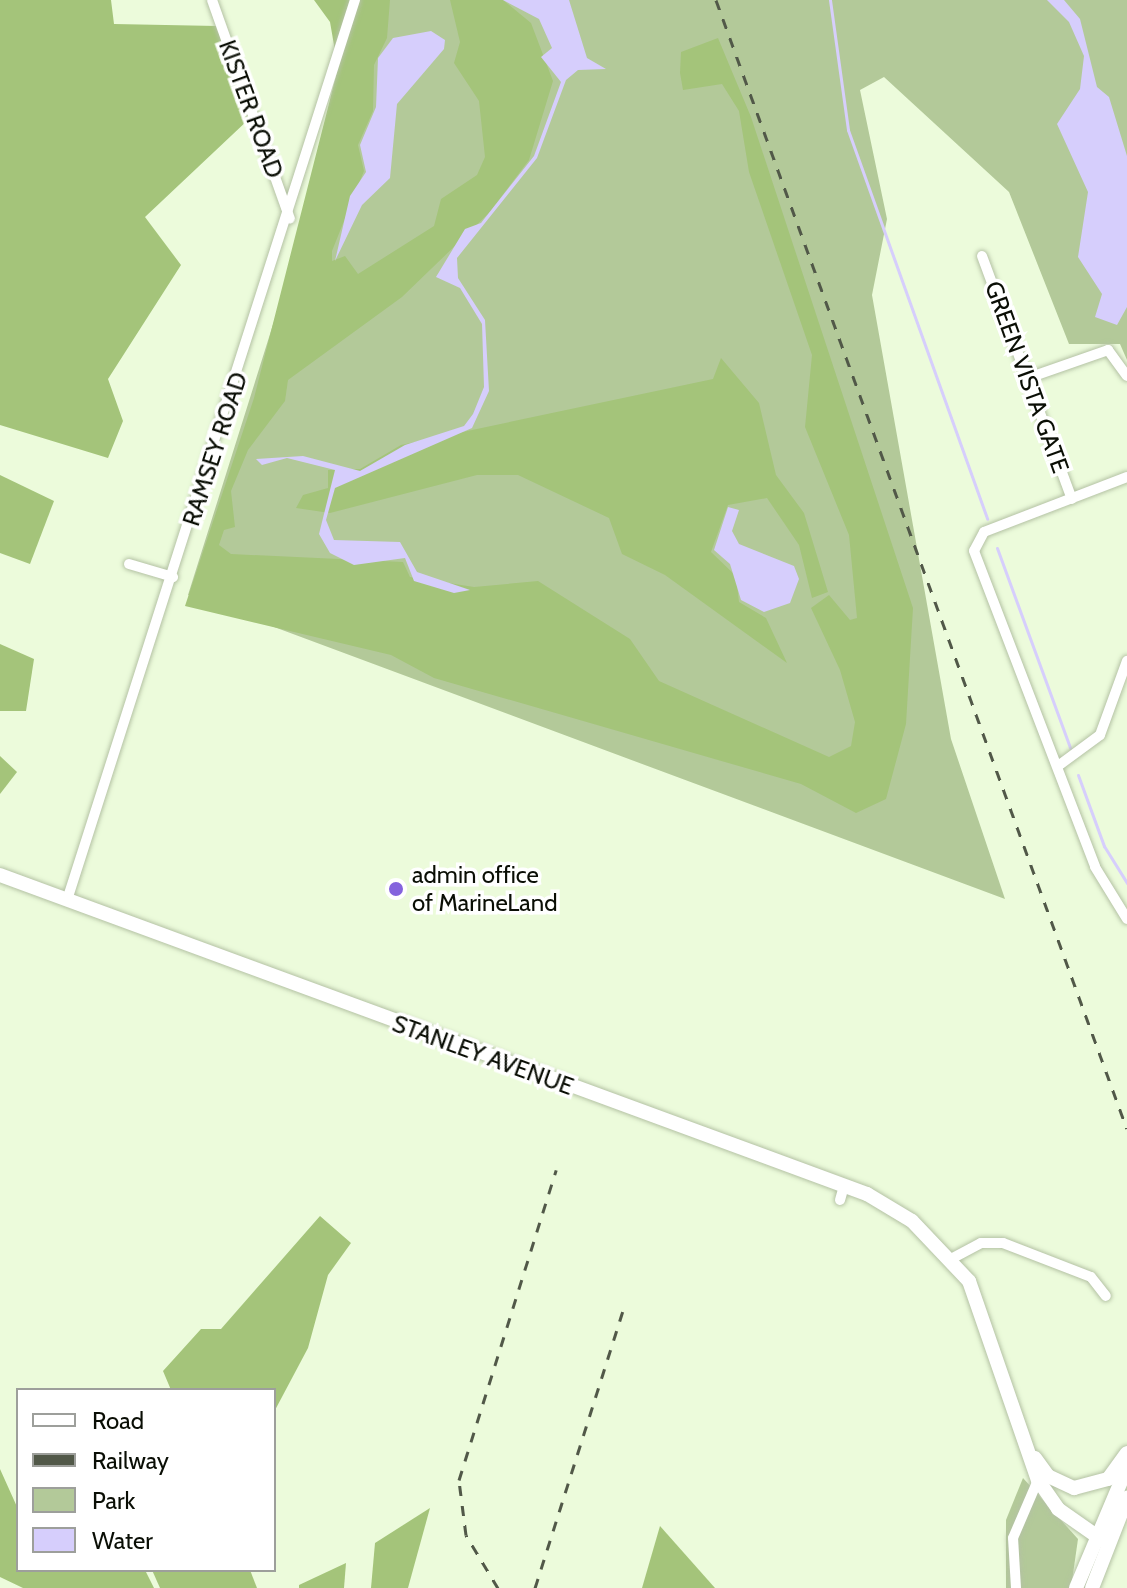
<!DOCTYPE html>
<style>
body{margin:0}
#map{position:relative;width:1127px;height:1588px;overflow:hidden;background:#ecfbdb;font-family:Cabin,sans-serif}
div>[style]{position:absolute}
[style*='--x']{left:calc(var(--x)*1px);top:calc(var(--y)*1px);width:calc(var(--w)*1px);rotate:calc(var(--a)*1deg)}
.green>*{inset:0;background:#b3c999}
.forest>*{inset:0;background:#a4c47a}
.water>*{inset:0;background:#d6cefc}
.stream>*{height:3px;margin:-1.5px;padding:0 1.5px;transform-origin:1.5px;border-radius:1.5px;background:#d6cefc}
.roads{filter:drop-shadow(0 0 2px #b4c2a4) drop-shadow(0 0 2px #b4c2a4)}
.street>*{height:10px;margin:-5px;padding:0 5px;transform-origin:5px;border-radius:5px;background:#fff}
.secondary>*{height:14px;margin:-7px;padding:0 7px;transform-origin:7px;border-radius:7px;background:#fff}
.rail>*{height:3px;margin-top:-1.5px;transform-origin:0;background:repeating-linear-gradient(90deg,#515848 0 10px,transparent 0 20px)}
.dots>*{width:22px;height:22px;translate:-50% -50%;box-sizing:border-box;border:4px solid #fff;border-radius:50%}
span{translate:-50% -50%;white-space:nowrap;text-align:center;line-height:1.15;-webkit-text-stroke:7px #fff;paint-order:stroke}
.street-label{font-size:24px;color:#0a0e05}
.poi-label{font-size:24px;color:#0a0e05}
.left{translate:0 -50%;text-align:left}
.legend{position:absolute;left:16px;top:1388px;width:260px;height:184px;box-sizing:border-box;background:#fff;border:2px solid #9d9f9b;margin:0;padding:10px 14px;list-style:none;font-size:24px;color:#0a0e05}
.legend li{display:flex;align-items:center;gap:16px;height:40px}
.legend b{width:40px;border:2px solid #9d9f9b}
</style>
<div id="map">
<div class="green">
<i style="clip-path:polygon(375px 0,1127px 0,1127px 360px,1120px 344px,1069px 344px,1009px 192px,884px 77px,860px 90px,887px 219px,872px 295px,951px 739px,1005px 899px,188px 595px)"></i>
<i style="clip-path:polygon(1023px 1478px,1078px 1539px,1071px 1588px,1006px 1588px,1006px 1520px)"></i>
</div>
<div class="forest">
<i style="clip-path:polygon(0 0,111px 0,114px 24px,217px 26px,249px 119px,145px 217px,181px 265px,108px 379px,123px 421px,108px 458px,0 425px)"></i>
<i style="clip-path:polygon(314px 0,390px 0,387px 38px,374px 65px,373px 111px,358px 145px,364px 171px,332px 251px,332px 261px,345px 256px,358px 274px,434px 226px,441px 199px,477px 175px,485px 157px,479px 101px,454px 63px,460px 42px,450px 0,503px 0,531px 23px,553px 81px,529px 160px,489px 213px,402px 297px,288px 380px,285px 401px,248px 450px,231px 491px,235px 527px,224px 530px,219px 545px,231px 554px,403px 562px,410px 577px,474px 587px,538px 581px,630px 639px,659px 681px,829px 757px,851px 746px,855px 722px,840px 670px,811px 608px,829px 595px,850px 620px,857px 618px,849px 535px,805px 427px,812px 355px,749px 172px,739px 111px,722px 84px,683px 90px,680px 73px,681px 52px,718px 38px,751px 117px,913px 608px,906px 724px,886px 799px,856px 813px,801px 784px,434px 678px,391px 655px,185px 606px,254px 398px,338px 68px,330px 22px)"></i>
<i style="clip-path:polygon(721px 358px,759px 403px,776px 475px,804px 513px,828px 592px,812px 598px,799px 545px,767px 498px,728px 505px,711px 552px,736px 576px,739px 602px,766px 618px,787px 663px,665px 575px,622px 554px,609px 518px,518px 475px,477px 475px,330px 513px,296px 508px,303px 495px,328px 488px,328px 470px,360px 469px,401px 445px,713px 379px)"></i>
<i style="clip-path:polygon(0 475px,54px 501px,30px 564px,0 553px)"></i>
<i style="clip-path:polygon(0 644px,34px 659px,26px 711px,0 711px)"></i>
<i style="clip-path:polygon(0 756px,17px 772px,0 794px)"></i>
<i style="clip-path:polygon(320px 1216px,351px 1243px,328px 1275px,308px 1348px,274px 1412px,274px 1390px,171px 1390px,163px 1371px,201px 1329px,221px 1329px)"></i>
<i style="clip-path:polygon(0 1469px,18px 1509px,18px 1570px,145px 1570px,154px 1588px,23px 1588px,0 1577px)"></i>
<i style="clip-path:polygon(430px 1508px,408px 1588px,371px 1588px,375px 1543px)"></i>
<i style="clip-path:polygon(660px 1526px,715px 1588px,642px 1588px)"></i>
<i style="clip-path:polygon(346px 1563px,344px 1588px,299px 1588px,299px 1585px)"></i>
<i style="clip-path:polygon(152px 1570px,250px 1570px,257px 1588px,160px 1588px)"></i>
</div>
<div class="water">
<i style="clip-path:polygon(503px 0,569px 0,587px 58px,606px 69px,578px 70px,566px 80px,537px 158px,457px 258px,458px 278px,485px 320px,489px 391px,472px 428px,335px 488px,326px 520px,334px 540px,400px 542px,417px 572px,470px 590px,454px 593px,414px 581px,405px 558px,354px 565px,330px 553px,319px 534px,335px 470px,287px 458px,262px 465px,256px 459px,303px 456px,360px 471px,405px 445px,464px 426px,473px 414px,484px 387px,482px 324px,460px 288px,436px 277px,465px 229px,481px 223px,534px 156px,561px 82px,541px 57px,552px 48px,539px 19px)"></i>
<i style="clip-path:polygon(1047px 0,1064px 0,1080px 19px,1097px 87px,1109px 97px,1127px 156px,1127px 307px,1117px 325px,1095px 317px,1102px 294px,1078px 257px,1088px 192px,1057px 124px,1080px 89px,1084px 56px,1069px 22px)"></i>
<i style="clip-path:polygon(431px 31px,445px 40px,444px 49px,397px 104px,390px 178px,362px 205px,335px 261px,350px 196px,366px 172px,360px 145px,376px 107px,378px 58px,393px 38px)"></i>
<i style="clip-path:polygon(728px 507px,739px 510px,732px 531px,739px 544px,794px 566px,799px 579px,790px 603px,764px 612px,741px 600px,730px 564px,714px 550px)"></i>
</div>
<div class="stream">
<i style="--x:830;--y:0;--w:131;--a:82.1"></i>
<i style="--x:848;--y:130;--w:413;--a:70.3"></i>
<i style="--x:997;--y:548;--w:213;--a:69.9"></i>
<i style="--x:1078;--y:775;--w:76;--a:69.9"></i>
<i style="--x:1104;--y:846;--w:44;--a:58.1"></i>
</div>
<div class="roads">
<div class="street">
<i style="--x:212;--y:0;--w:232;--a:70.4"></i>
<i style="--x:982;--y:256;--w:259;--a:69.7"></i>
<i style="--x:1028;--y:378;--w:85;--a:-19.3"></i>
<i style="--x:1108;--y:350;--w:32;--a:54"></i>
<i style="--x:1127;--y:477;--w:153;--a:159"></i>
<i style="--x:984;--y:532;--w:21;--a:118"></i>
<i style="--x:974;--y:551;--w:338;--a:69"></i>
<i style="--x:1095;--y:867;--w:61;--a:58.4"></i>
<i style="--x:129;--y:564;--w:46;--a:16.5"></i>
<i style="--x:1058;--y:766;--w:52;--a:-36.4"></i>
<i style="--x:1100;--y:735;--w:79;--a:-70"></i>
<i style="--x:68;--y:897;--w:942;--a:-72.26"></i>
<i style="--x:840;--y:1200;--w:15;--a:-74"></i>
<i style="--x:951;--y:1259;--w:34;--a:-28"></i>
<i style="--x:981;--y:1243;--w:22;--a:0"></i>
<i style="--x:1003;--y:1243;--w:94;--a:21.1"></i>
<i style="--x:1091;--y:1277;--w:24;--a:52"></i>
<i style="--x:1016;--y:1588;--w:50;--a:-93.4"></i>
<i style="--x:1013;--y:1538;--w:63;--a:-66.7"></i>
</div>
<div class="secondary">
<i style="--x:0;--y:875;--w:924;--a:20.2"></i>
<i style="--x:867;--y:1194;--w:52;--a:31"></i>
<i style="--x:912;--y:1221;--w:83;--a:46.5"></i>
<i style="--x:969;--y:1281;--w:211;--a:70.9"></i>
<i style="--x:1038;--y:1480;--w:35;--a:55"></i>
<i style="--x:1058;--y:1509;--w:61;--a:35"></i>
<i style="--x:1035;--y:1458;--w:22;--a:54"></i>
<i style="--x:1048;--y:1476;--w:29;--a:25"></i>
<i style="--x:1074;--y:1488;--w:35;--a:-15"></i>
<i style="--x:1108;--y:1479;--w:32;--a:-54"></i>
<i style="--x:1076;--y:1588;--w:131;--a:-67.1"></i>
<i style="--x:1092;--y:1588;--w:97;--a:-68.7"></i>
</div>
</div>
<div class="rail">
<i style="--x:716;--y:0;--w:1201;--a:70"></i>
<i style="--x:498;--y:1588;--w:62;--a:-121.1"></i>
<i style="--x:466;--y:1535;--w:55;--a:-97.3"></i>
<i style="--x:459;--y:1480;--w:325;--a:-72.6"></i>
<i style="--x:535;--y:1588;--w:295;--a:-72.4"></i>
</div>
<div class="dots">
<i style="left:396px;top:889px;background:#8463dd"></i>
</div>
<div class="street-label">
<span style="left:251px;top:109px;rotate:70deg">KISTER ROAD</span>
<span style="left:1027px;top:377px;rotate:70deg">GREEN VISTA GATE</span>
<span style="left:215px;top:449px;rotate:-72deg">RAMSEY ROAD</span>
<span style="left:483px;top:1055px;rotate:20deg">STANLEY AVENUE</span>
</div>
<div class="poi-label">
<span class="left" style="left:412px;top:889px">admin office<br>of MarineLand</span>
</div>
<ul class="legend">
<li><b style="height:10px;background:#fff"></b>Road</li>
<li><b style="height:10px;background:#515848"></b>Railway</li>
<li><b style="height:22px;background:#b3c999"></b>Park</li>
<li><b style="height:22px;background:#d6cefc"></b>Water</li>
</ul>
</div>
